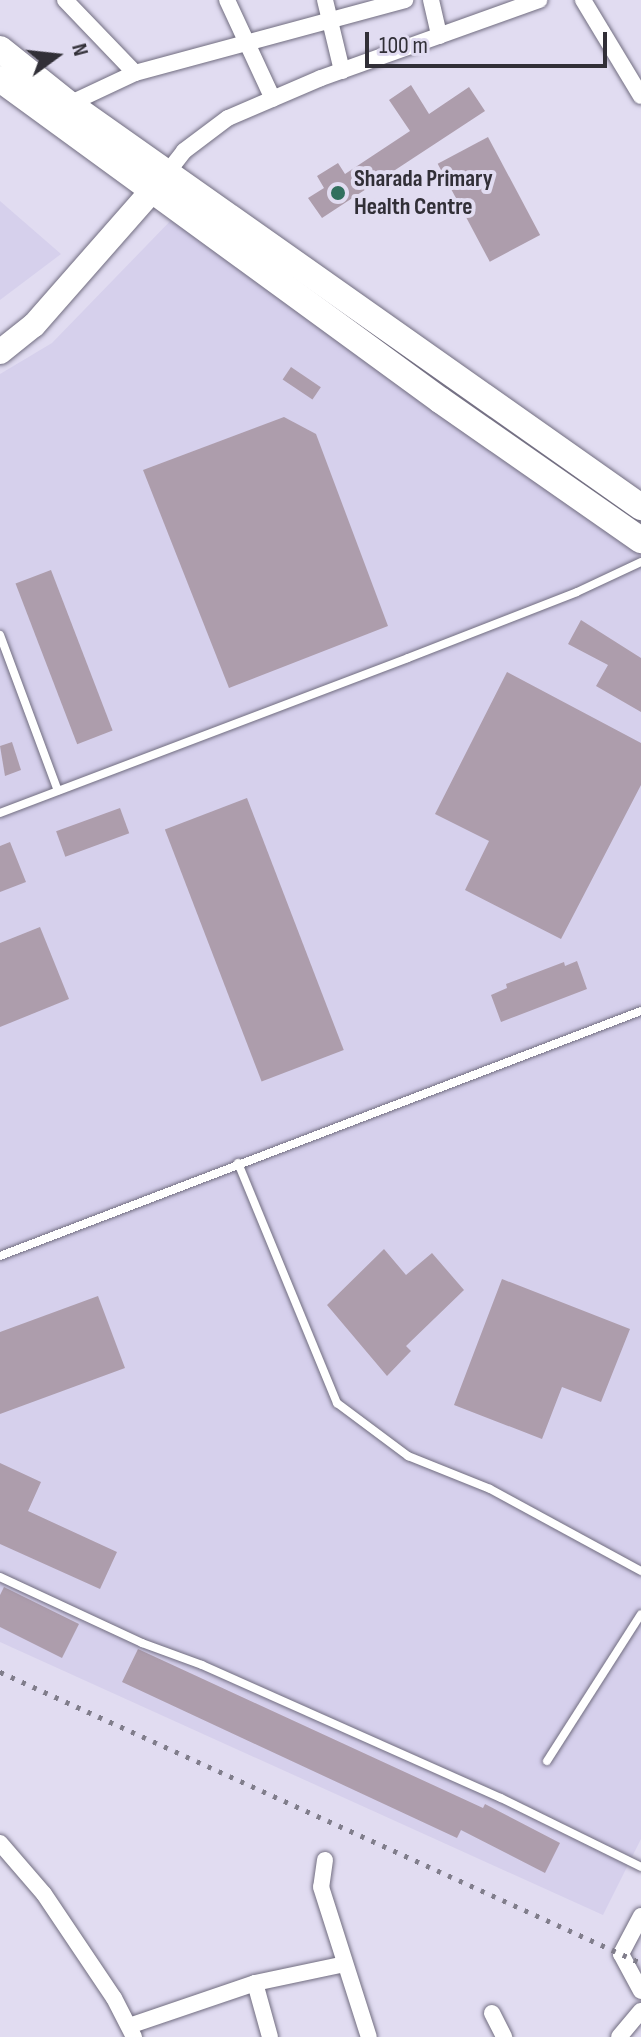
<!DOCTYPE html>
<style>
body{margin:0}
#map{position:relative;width:641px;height:2037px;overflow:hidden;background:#e1dcf1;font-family:"Sofia Sans Condensed",sans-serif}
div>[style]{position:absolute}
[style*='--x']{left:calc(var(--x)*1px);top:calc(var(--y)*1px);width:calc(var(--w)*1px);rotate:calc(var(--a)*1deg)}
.built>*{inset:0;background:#d6d0ec}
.building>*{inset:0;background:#ad9dac;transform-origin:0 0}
.roads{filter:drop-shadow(0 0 2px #716d80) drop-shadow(0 0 2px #716d80)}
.lane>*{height:8px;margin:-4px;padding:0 4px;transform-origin:4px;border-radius:4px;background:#fff}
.street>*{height:16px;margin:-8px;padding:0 8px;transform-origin:8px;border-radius:8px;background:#fff}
.secondary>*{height:24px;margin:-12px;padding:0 12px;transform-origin:12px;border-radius:12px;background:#fff}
.primary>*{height:26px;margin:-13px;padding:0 13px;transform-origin:13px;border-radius:13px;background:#fff}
.rail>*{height:5px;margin-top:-2.5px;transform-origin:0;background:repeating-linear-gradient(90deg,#807d8b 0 4px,transparent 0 12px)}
.dots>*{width:22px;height:22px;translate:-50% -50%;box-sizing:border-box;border:4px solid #e1dcf1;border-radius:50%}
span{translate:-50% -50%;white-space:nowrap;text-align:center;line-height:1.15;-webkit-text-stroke:8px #e1dcf1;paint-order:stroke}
.poi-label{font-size:24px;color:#312f37;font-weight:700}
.left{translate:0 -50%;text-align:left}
.north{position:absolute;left:16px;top:16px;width:80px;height:80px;-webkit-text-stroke:6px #e1dcf1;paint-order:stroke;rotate:75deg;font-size:22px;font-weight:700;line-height:32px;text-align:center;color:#312f37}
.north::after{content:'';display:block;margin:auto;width:28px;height:36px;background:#312f37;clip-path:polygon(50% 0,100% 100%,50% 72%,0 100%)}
.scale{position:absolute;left:365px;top:32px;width:242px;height:36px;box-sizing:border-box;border:4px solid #312f37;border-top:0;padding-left:10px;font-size:24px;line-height:28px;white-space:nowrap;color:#312f37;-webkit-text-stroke:6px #e1dcf1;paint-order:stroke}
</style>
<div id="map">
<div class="built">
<i style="clip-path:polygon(0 201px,61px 254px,0 300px)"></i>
<i style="clip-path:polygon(178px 213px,641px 509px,641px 1839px,603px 1915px,0 1642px,0 374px,52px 343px)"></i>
</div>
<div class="building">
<i style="clip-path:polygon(411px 85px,429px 114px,469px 87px,485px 111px,322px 218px,308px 198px,324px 188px,317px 176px,338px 163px,345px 174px,410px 131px,389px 100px)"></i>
<i style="left:488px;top:137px;width:111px;height:57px;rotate:62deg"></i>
<i style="left:291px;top:367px;width:36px;height:15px;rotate:34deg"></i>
<i style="clip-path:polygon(284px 417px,316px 434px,388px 626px,229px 688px,143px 470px)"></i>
<i style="left:51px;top:570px;width:172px;height:38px;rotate:69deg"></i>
<i style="clip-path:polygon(581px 620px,641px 658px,641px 712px,596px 686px,608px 665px,568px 644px)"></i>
<i style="clip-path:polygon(507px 672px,641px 743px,641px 785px,561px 939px,465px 890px,489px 841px,435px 814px)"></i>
<i style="clip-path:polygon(12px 742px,21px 770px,5px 776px,0 746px)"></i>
<i style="left:247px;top:798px;width:270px;height:88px;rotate:69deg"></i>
<i style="left:120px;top:808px;width:27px;height:68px;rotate:70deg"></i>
<i style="clip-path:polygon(10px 842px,26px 882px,0 892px,0 846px)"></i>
<i style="clip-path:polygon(40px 927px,69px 999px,0 1027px,0 943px)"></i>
<i style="clip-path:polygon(577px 961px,587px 989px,501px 1022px,491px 995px,507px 988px,506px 984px,564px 962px,565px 966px)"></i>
<i style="clip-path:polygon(384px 1249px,406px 1275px,432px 1253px,464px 1290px,406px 1346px,411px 1351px,387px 1376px,327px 1305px)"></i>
<i style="clip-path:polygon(502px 1279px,630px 1329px,601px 1402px,562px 1387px,542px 1439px,454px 1405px)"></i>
<i style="clip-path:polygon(98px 1296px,125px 1368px,0 1414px,0 1332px)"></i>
<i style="clip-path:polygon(0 1463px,41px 1482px,28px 1511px,117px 1552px,100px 1589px,0 1544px)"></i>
<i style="clip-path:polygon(4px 1587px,79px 1624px,62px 1658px,0 1627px,0 1595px)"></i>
<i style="clip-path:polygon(138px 1649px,483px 1808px,485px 1804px,560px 1843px,545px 1873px,461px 1830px,457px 1838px,122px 1682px)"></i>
</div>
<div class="roads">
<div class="lane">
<i style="--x:0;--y:635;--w:166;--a:69.6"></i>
<i style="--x:0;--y:813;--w:436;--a:-20.8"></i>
<i style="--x:408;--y:658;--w:181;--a:-21.3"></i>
<i style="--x:577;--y:592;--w:71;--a:-25.1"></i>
<i style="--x:238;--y:1163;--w:260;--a:67.6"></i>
<i style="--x:337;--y:1403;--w:89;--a:36.7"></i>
<i style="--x:408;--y:1456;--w:88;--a:21.9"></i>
<i style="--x:490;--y:1489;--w:172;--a:28.5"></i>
<i style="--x:0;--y:1256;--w:686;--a:-20.92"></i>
<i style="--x:0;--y:1577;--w:157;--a:24.9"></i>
<i style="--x:142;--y:1643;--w:64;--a:20.1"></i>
<i style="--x:202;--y:1665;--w:327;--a:24"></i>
<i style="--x:501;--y:1798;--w:156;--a:26.2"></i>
<i style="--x:547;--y:1761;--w:174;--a:-57.4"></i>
</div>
<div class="street">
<i style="--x:65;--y:0;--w:101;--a:46.2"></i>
<i style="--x:227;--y:0;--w:109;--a:65.1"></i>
<i style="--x:325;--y:0;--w:73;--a:76.5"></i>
<i style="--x:431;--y:0;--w:37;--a:77"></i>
<i style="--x:583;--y:0;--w:112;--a:58.9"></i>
<i style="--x:69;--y:104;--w:73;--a:-25.2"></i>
<i style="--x:135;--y:73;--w:280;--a:-15.1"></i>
<i style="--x:167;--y:173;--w:28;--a:-52"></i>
<i style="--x:184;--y:151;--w:55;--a:-36.9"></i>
<i style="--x:228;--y:118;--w:101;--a:-23.3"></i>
<i style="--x:321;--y:78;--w:232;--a:-19.7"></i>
<i style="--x:0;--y:1843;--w:67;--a:49.2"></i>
<i style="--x:44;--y:1894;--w:125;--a:56.1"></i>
<i style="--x:114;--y:1998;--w:44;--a:62.9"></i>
<i style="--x:325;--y:1860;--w:27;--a:98"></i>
<i style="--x:321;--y:1887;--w:157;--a:72.3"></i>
<i style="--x:641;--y:1916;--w:43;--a:117.8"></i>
<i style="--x:621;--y:1954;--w:42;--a:61.6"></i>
<i style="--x:255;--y:1983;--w:56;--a:74.5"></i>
<i style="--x:492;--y:2013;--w:27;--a:63"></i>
<i style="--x:129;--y:2026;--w:133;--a:-18.8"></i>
<i style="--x:255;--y:1983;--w:92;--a:-11.9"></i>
<i style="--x:619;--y:2037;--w:34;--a:-50"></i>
</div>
<div class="secondary">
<i style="--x:0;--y:352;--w:43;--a:-38.5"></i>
<i style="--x:34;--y:325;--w:198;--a:-48.7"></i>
</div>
<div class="primary">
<i style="--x:0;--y:49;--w:88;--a:38.6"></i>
<i style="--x:69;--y:104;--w:700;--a:35.17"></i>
<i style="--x:0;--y:79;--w:545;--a:36.11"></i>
<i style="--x:440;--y:400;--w:245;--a:34.9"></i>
</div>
</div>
<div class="rail">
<i style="--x:0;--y:1672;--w:704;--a:24.42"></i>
</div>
<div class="dots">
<i style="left:338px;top:193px;background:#31705e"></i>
</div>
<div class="poi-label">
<span class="left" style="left:354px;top:193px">Sharada Primary<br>Health Centre</span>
</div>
<div class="north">N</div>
<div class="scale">100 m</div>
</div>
